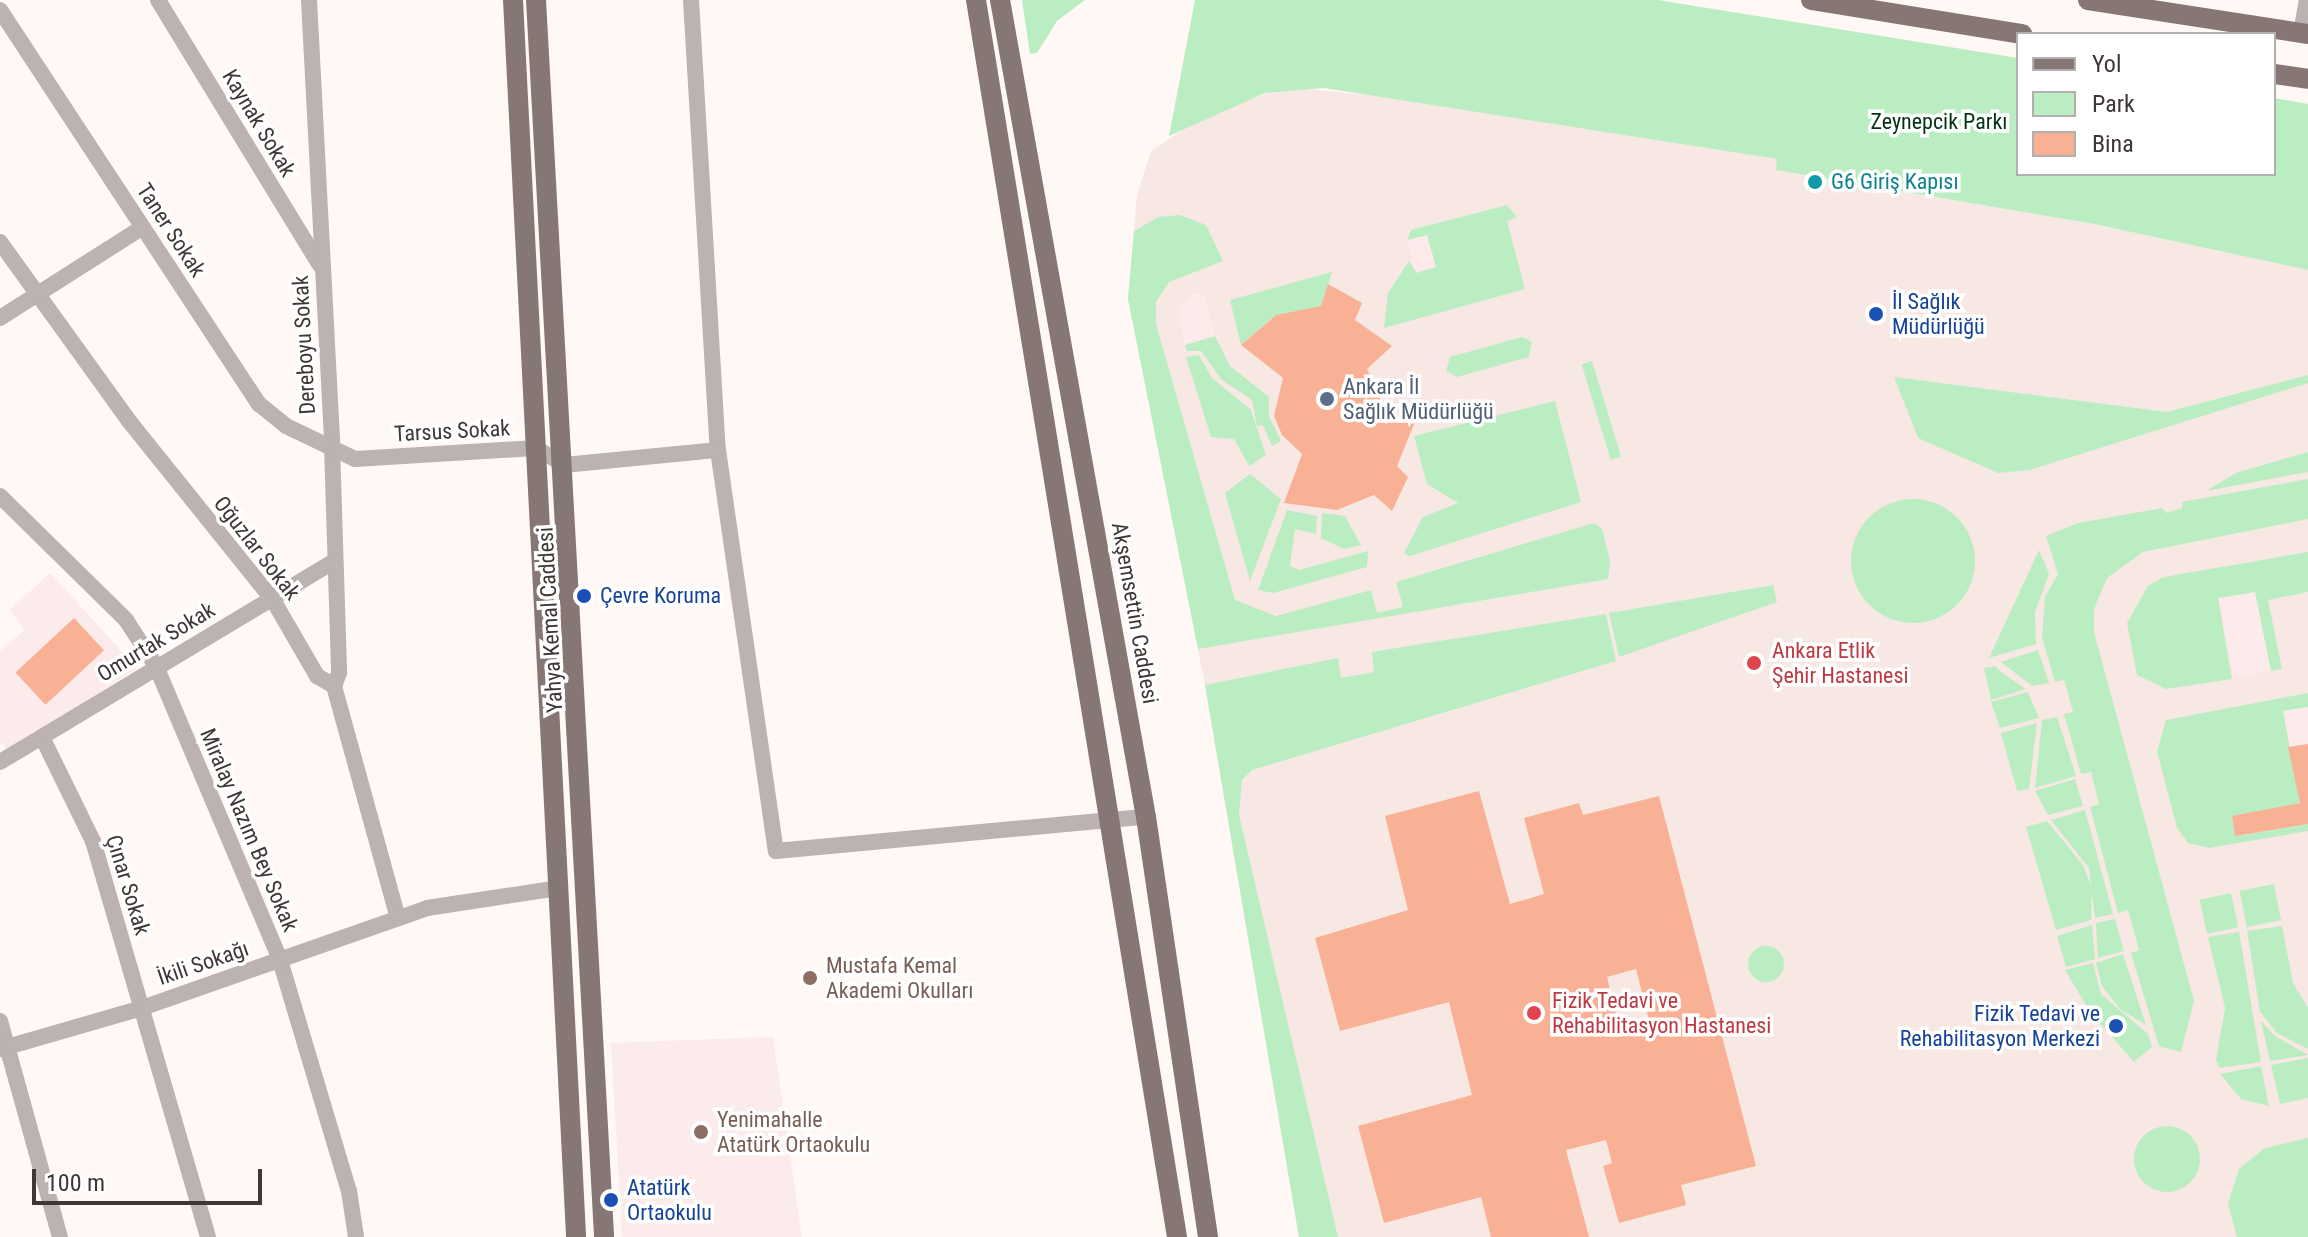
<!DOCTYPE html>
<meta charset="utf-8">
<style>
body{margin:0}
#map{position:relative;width:2308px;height:1237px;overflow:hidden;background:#fff8f5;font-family:"Roboto Condensed",sans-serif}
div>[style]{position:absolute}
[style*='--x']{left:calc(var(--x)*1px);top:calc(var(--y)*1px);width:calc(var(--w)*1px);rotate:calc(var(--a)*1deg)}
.built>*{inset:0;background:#f8e8e3}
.industrial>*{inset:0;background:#fcebea;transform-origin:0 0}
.education>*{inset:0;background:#fbebeb}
.green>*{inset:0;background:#bbedc3;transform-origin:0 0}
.round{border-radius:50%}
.building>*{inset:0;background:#f9b195;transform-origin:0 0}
.minor>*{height:16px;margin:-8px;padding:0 8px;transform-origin:8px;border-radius:8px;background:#bbb2b1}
.major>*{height:20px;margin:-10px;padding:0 10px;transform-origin:10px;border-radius:10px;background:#867774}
.dots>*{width:22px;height:22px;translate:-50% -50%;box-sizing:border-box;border:4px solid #fff;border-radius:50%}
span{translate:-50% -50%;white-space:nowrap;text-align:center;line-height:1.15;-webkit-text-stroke:7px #fff;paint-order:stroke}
.park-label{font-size:22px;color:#043313}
.street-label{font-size:22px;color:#3e3735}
.culture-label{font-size:22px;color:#0d838f}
.left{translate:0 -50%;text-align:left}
.transit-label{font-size:22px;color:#164399}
.right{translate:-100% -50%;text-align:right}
.service-label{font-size:22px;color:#4e5e75}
.health-label{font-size:22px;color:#be3a42}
.education-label{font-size:22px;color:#785e54}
.legend{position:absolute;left:2016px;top:32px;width:260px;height:144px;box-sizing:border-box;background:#fff;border:2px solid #b2afae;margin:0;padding:10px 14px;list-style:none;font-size:24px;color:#3e3735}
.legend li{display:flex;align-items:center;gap:16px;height:40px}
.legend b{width:40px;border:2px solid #b2afae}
.scale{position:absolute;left:32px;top:1169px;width:230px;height:36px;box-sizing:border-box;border:4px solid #3e3735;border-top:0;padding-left:10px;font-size:24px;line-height:28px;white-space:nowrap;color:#3e3735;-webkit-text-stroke:6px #fff;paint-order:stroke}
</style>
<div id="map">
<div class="built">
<i style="clip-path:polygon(1284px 87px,1392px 97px,1778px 159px,1777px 170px,2094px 224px,2308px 270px,2308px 1237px,1299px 1237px,1205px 685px,1128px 299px,1137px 195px,1151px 151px,1201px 118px)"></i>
</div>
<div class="industrial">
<i style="left:1427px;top:235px;width:33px;height:21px;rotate:74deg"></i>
<i style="clip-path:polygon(1192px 294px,1204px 294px,1215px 336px,1185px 345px,1178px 309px)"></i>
<i style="left:2256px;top:592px;width:80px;height:38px;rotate:79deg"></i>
<i style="clip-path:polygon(2308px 707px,2308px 744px,2288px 747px,2283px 711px)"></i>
</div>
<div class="education">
<i style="clip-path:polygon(50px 573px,137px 668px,9px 750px,0 742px,0 651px,25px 630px,10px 610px)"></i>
<i style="clip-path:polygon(773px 1037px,802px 1237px,622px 1237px,611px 1043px)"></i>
</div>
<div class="green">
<i style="clip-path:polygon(1022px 0,1085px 0,1057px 21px,1037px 53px,1030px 54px)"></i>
<i style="clip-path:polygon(1195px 0,1658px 0,2018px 58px,2018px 174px,2274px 174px,2274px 98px,2308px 104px,2308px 270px,2094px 224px,1776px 170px,1777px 159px,1324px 88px,1265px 93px,1169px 136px)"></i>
<i style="clip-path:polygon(1507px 205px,1517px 217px,1507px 221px,1525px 289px,1384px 328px,1388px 293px,1409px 261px,1417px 273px,1436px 267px,1427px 235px,1407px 240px,1411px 230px)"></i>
<i style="clip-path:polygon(1180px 215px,1206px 225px,1223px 261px,1169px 282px,1156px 302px,1156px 324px,1235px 600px,1276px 616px,1371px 590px,1377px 613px,1403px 607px,1396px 582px,1594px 523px,1602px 529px,1610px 560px,1608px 579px,1198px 649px,1128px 299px,1134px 231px,1158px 217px)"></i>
<i style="clip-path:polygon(1332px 272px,1321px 306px,1276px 315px,1241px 345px,1230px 300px)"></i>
<i style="clip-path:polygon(1215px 336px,1230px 366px,1269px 397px,1269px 416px,1281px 441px,1272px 446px,1263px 425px,1257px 426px,1252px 400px,1222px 380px,1201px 351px,1187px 351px,1185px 345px)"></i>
<i style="clip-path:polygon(1522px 337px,1532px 342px,1529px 357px,1457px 377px,1446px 371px,1450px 357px)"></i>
<i style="clip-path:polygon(1199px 355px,1212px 378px,1251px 410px,1266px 455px,1249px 466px,1234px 439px,1211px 437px,1186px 357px)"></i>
<i style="left:1592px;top:361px;width:100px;height:11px;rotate:73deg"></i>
<i style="clip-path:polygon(2308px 375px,2308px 383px,2030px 470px,1998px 473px,1918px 438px,1894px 377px,2167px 412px)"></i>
<i style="clip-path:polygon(1555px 401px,1581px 502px,1410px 556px,1404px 553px,1423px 517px,1458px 503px,1427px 484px,1414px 436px)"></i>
<i style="clip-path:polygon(2308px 452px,2308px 472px,2206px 491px,2236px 473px)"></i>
<i style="clip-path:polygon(1250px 474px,1281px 499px,1250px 581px,1225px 493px)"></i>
<i style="clip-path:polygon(2308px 479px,2308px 519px,2143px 552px,2107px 578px,2094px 609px,2094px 632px,2194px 1001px,2181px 1052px,2159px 1046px,2131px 953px,2139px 950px,2128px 910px,2118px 913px,2090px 807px,2099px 804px,2091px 772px,2081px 774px,2064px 714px,2073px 712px,2064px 680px,2055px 682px,2042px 637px,2045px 597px,2058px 574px,2046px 536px,2078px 523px,2162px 508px,2167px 513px,2182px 508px,2182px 502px)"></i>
<i class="round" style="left:1851px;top:499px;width:124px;height:124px"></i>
<i style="clip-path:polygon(1287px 510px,1317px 516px,1316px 534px,1295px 529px,1290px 566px,1299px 570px,1368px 551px,1367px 567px,1273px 593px,1258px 590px)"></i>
<i style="clip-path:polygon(1322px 513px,1345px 516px,1361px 545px,1344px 549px,1321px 538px)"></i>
<i style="clip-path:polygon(2039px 550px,2049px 574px,2035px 612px,2036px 644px,1989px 658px)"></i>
<i style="clip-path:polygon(2308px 552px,2308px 592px,2268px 600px,2282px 669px,2271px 671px,2255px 592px,2218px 598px,2232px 679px,2166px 689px,2137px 675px,2127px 623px,2148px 586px,2164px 577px)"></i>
<i style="clip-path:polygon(1773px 585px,1777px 602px,1619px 657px,1609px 613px)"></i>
<i style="clip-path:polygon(1606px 614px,1616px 661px,1252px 770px,1242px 780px,1239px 815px,1338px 1237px,1299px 1237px,1205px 685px,1338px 658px,1341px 678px,1374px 672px,1372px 652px)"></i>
<i style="clip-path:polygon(2038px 650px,2049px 683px,2032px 686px,2001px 662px)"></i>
<i style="clip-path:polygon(1995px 666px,2001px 672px,2026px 689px,1991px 700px,1984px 668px)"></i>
<i style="clip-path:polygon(2028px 692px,2039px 718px,2000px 728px,1991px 702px)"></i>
<i style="clip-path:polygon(2308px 693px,2308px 707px,2283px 711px,2300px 803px,2232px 817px,2235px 836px,2308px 824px,2308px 831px,2209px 848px,2188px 843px,2177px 828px,2157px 751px,2166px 720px)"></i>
<i style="clip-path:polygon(2057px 717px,2076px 776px,2035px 788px,2042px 720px)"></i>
<i style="clip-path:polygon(2037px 723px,2029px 789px,2017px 791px,2001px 733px)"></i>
<i style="clip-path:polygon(2075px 779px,2083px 806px,2048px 815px,2035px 791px)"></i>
<i style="clip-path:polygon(2085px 810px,2113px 914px,2095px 918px,2089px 868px,2051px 820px)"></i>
<i style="clip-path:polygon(2047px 821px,2083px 865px,2092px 888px,2091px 920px,2056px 930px,2026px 827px)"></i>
<i style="left:2274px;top:884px;width:37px;height:35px;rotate:79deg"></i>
<i style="left:2231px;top:893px;width:35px;height:32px;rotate:78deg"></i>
<i style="clip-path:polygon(2115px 919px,2124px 951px,2098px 958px,2096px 923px)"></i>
<i style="clip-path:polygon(2092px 925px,2095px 959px,2066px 967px,2057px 936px)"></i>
<i style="clip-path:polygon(2282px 926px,2293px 983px,2308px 1008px,2308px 1049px,2277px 1033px,2260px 1012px,2247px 931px)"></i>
<i style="clip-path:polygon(2239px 932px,2261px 1062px,2220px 1068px,2216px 1060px,2225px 1008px,2208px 937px)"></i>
<i class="round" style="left:1748px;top:946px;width:36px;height:36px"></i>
<i style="clip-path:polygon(2123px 954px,2146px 1025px,2120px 1009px,2102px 986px,2096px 963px)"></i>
<i style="clip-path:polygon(2093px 963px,2101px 994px,2148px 1034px,2152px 1047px,2134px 1062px,2090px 1012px,2065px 970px)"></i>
<i style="clip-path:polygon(2261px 1021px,2275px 1036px,2308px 1055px,2270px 1061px)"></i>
<i style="clip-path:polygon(2308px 1058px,2308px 1098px,2280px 1104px,2271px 1065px)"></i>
<i style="clip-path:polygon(2261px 1066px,2269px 1106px,2241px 1099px,2220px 1074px)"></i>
<i class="round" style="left:2134px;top:1126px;width:66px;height:66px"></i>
<i style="clip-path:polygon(2308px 1138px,2308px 1237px,2237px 1237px,2228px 1204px,2239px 1169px,2265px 1148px)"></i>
</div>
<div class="building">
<i style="clip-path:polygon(1328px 284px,1362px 303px,1355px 320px,1392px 346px,1367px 369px,1380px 395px,1381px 419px,1414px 424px,1397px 466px,1408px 477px,1392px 511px,1374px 495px,1337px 510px,1284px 503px,1302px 454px,1282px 435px,1274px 416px,1283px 378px,1241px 345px,1276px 315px,1321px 306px)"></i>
<i style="left:74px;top:618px;width:44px;height:80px;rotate:47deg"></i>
<i style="clip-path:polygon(2308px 744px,2308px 824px,2235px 836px,2232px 816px,2300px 803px,2288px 747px)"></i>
<i style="clip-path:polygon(evenodd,1479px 791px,1510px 904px,1544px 894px,1524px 818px,1579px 803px,1583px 815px,1659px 796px,1756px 1166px,1681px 1185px,1686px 1205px,1619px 1223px,1603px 1166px,1612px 1163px,1606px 1140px,1566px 1150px,1589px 1237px,1491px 1237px,1481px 1197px,1384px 1223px,1358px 1126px,1472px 1095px,1449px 1002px,1340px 1031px,1315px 938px,1408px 910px,1385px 816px,1479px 791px,1636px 969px,1650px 1024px,1620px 1031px,1607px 977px,1636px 969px)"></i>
</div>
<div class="minor">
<i style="--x:158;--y:0;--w:311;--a:58.6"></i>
<i style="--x:309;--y:0;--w:447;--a:87"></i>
<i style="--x:332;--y:446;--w:227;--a:88.2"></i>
<i style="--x:339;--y:673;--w:14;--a:111"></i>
<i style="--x:691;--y:0;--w:451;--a:86.6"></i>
<i style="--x:718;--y:450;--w:405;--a:81.8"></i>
<i style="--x:776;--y:851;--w:372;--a:-5.3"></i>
<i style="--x:0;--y:10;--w:472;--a:56.7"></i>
<i style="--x:259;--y:404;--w:35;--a:39"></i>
<i style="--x:286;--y:426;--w:76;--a:25.6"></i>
<i style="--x:355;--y:459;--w:181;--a:-3.5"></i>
<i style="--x:536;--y:448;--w:33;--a:31"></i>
<i style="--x:564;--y:465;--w:155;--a:-5.6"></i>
<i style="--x:2301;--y:33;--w:34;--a:-80"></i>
<i style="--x:0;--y:242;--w:221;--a:54.2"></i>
<i style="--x:129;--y:421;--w:230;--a:51.2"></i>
<i style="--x:273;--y:600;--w:88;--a:59.9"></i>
<i style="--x:317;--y:676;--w:20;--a:30"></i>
<i style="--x:334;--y:686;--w:241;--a:74.6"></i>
<i style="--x:0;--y:318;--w:169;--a:-32.5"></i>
<i style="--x:0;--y:496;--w:177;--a:44.5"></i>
<i style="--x:126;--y:620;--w:55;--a:56.9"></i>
<i style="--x:156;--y:666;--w:319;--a:67.1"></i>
<i style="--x:280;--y:960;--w:241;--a:73.4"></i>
<i style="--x:349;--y:1191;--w:47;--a:81.3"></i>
<i style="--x:42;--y:737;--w:116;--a:63.9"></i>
<i style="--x:93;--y:841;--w:412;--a:73.8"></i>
<i style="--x:0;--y:762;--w:390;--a:-31"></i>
<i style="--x:0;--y:1021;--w:224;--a:74.5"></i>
<i style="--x:0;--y:1049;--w:148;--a:-16.1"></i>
<i style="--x:142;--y:1008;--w:302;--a:-19.3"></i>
<i style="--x:427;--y:908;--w:134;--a:-8.6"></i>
</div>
<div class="major">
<i style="--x:513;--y:0;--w:1239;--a:87.08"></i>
<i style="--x:536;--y:0;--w:1239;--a:86.85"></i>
<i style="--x:976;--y:0;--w:1253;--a:80.77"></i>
<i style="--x:1000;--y:0;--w:830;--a:79.87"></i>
<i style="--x:1146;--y:817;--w:425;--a:81.6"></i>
<i style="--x:1811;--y:0;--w:214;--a:9.2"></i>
<i style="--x:2088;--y:0;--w:223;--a:8.8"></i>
<i style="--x:2274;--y:74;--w:34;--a:8"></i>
</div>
<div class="dots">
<i style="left:1815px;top:182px;background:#0f9aa8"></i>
<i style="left:1876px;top:314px;background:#1a4fb4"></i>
<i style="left:1327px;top:399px;background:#5c6f8a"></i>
<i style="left:584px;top:596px;background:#1a4fb4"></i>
<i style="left:1754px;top:663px;background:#e0444e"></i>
<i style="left:810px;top:978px;background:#8d6e63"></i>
<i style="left:1534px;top:1013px;background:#e0444e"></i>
<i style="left:2116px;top:1026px;background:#1a4fb4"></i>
<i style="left:701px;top:1132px;background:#8d6e63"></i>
<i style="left:611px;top:1200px;background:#1a4fb4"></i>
</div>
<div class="park-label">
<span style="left:1939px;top:122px">Zeynepcik Parkı</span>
</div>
<div class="street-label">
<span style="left:259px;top:123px;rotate:59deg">Kaynak Sokak</span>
<span style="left:171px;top:230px;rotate:57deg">Taner Sokak</span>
<span style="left:304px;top:345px;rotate:-93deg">Dereboyu Sokak</span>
<span style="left:452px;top:431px;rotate:-3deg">Tarsus Sokak</span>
<span style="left:257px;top:548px;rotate:52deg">Oğuzlar Sokak</span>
<span style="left:1135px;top:613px;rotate:80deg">Akşemsettin Caddesi</span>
<span style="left:550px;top:620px;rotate:-93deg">Yahya Kemal Caddesi</span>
<span style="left:156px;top:642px;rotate:-31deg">Omurtak Sokak</span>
<span style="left:249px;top:830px;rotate:67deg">Miralay Nazım Bey Sokak</span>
<span style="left:128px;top:885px;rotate:73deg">Çınar Sokak</span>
<span style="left:203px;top:963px;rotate:-19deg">İkili Sokağı</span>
</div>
<div class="culture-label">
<span class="left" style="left:1831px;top:182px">G6 Giriş Kapısı</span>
</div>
<div class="transit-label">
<span class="left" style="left:1892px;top:314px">İl Sağlık<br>Müdürlüğü</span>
<span class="left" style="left:600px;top:596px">Çevre Koruma</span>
<span class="right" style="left:2100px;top:1026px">Fizik Tedavi ve<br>Rehabilitasyon Merkezi</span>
<span class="left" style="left:627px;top:1200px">Atatürk<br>Ortaokulu</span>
</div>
<div class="service-label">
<span class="left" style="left:1343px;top:399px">Ankara İl<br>Sağlık Müdürlüğü</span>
</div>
<div class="health-label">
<span class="left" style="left:1772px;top:663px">Ankara Etlik<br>Şehir Hastanesi</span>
<span class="left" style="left:1552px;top:1013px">Fizik Tedavi ve<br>Rehabilitasyon Hastanesi</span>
</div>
<div class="education-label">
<span class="left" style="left:826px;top:978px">Mustafa Kemal<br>Akademi Okulları</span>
<span class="left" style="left:717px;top:1132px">Yenimahalle<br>Atatürk Ortaokulu</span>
</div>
<ul class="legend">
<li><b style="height:10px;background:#867774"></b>Yol</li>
<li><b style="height:22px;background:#bbedc3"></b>Park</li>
<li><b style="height:22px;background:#f9b195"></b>Bina</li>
</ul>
<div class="scale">100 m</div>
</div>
